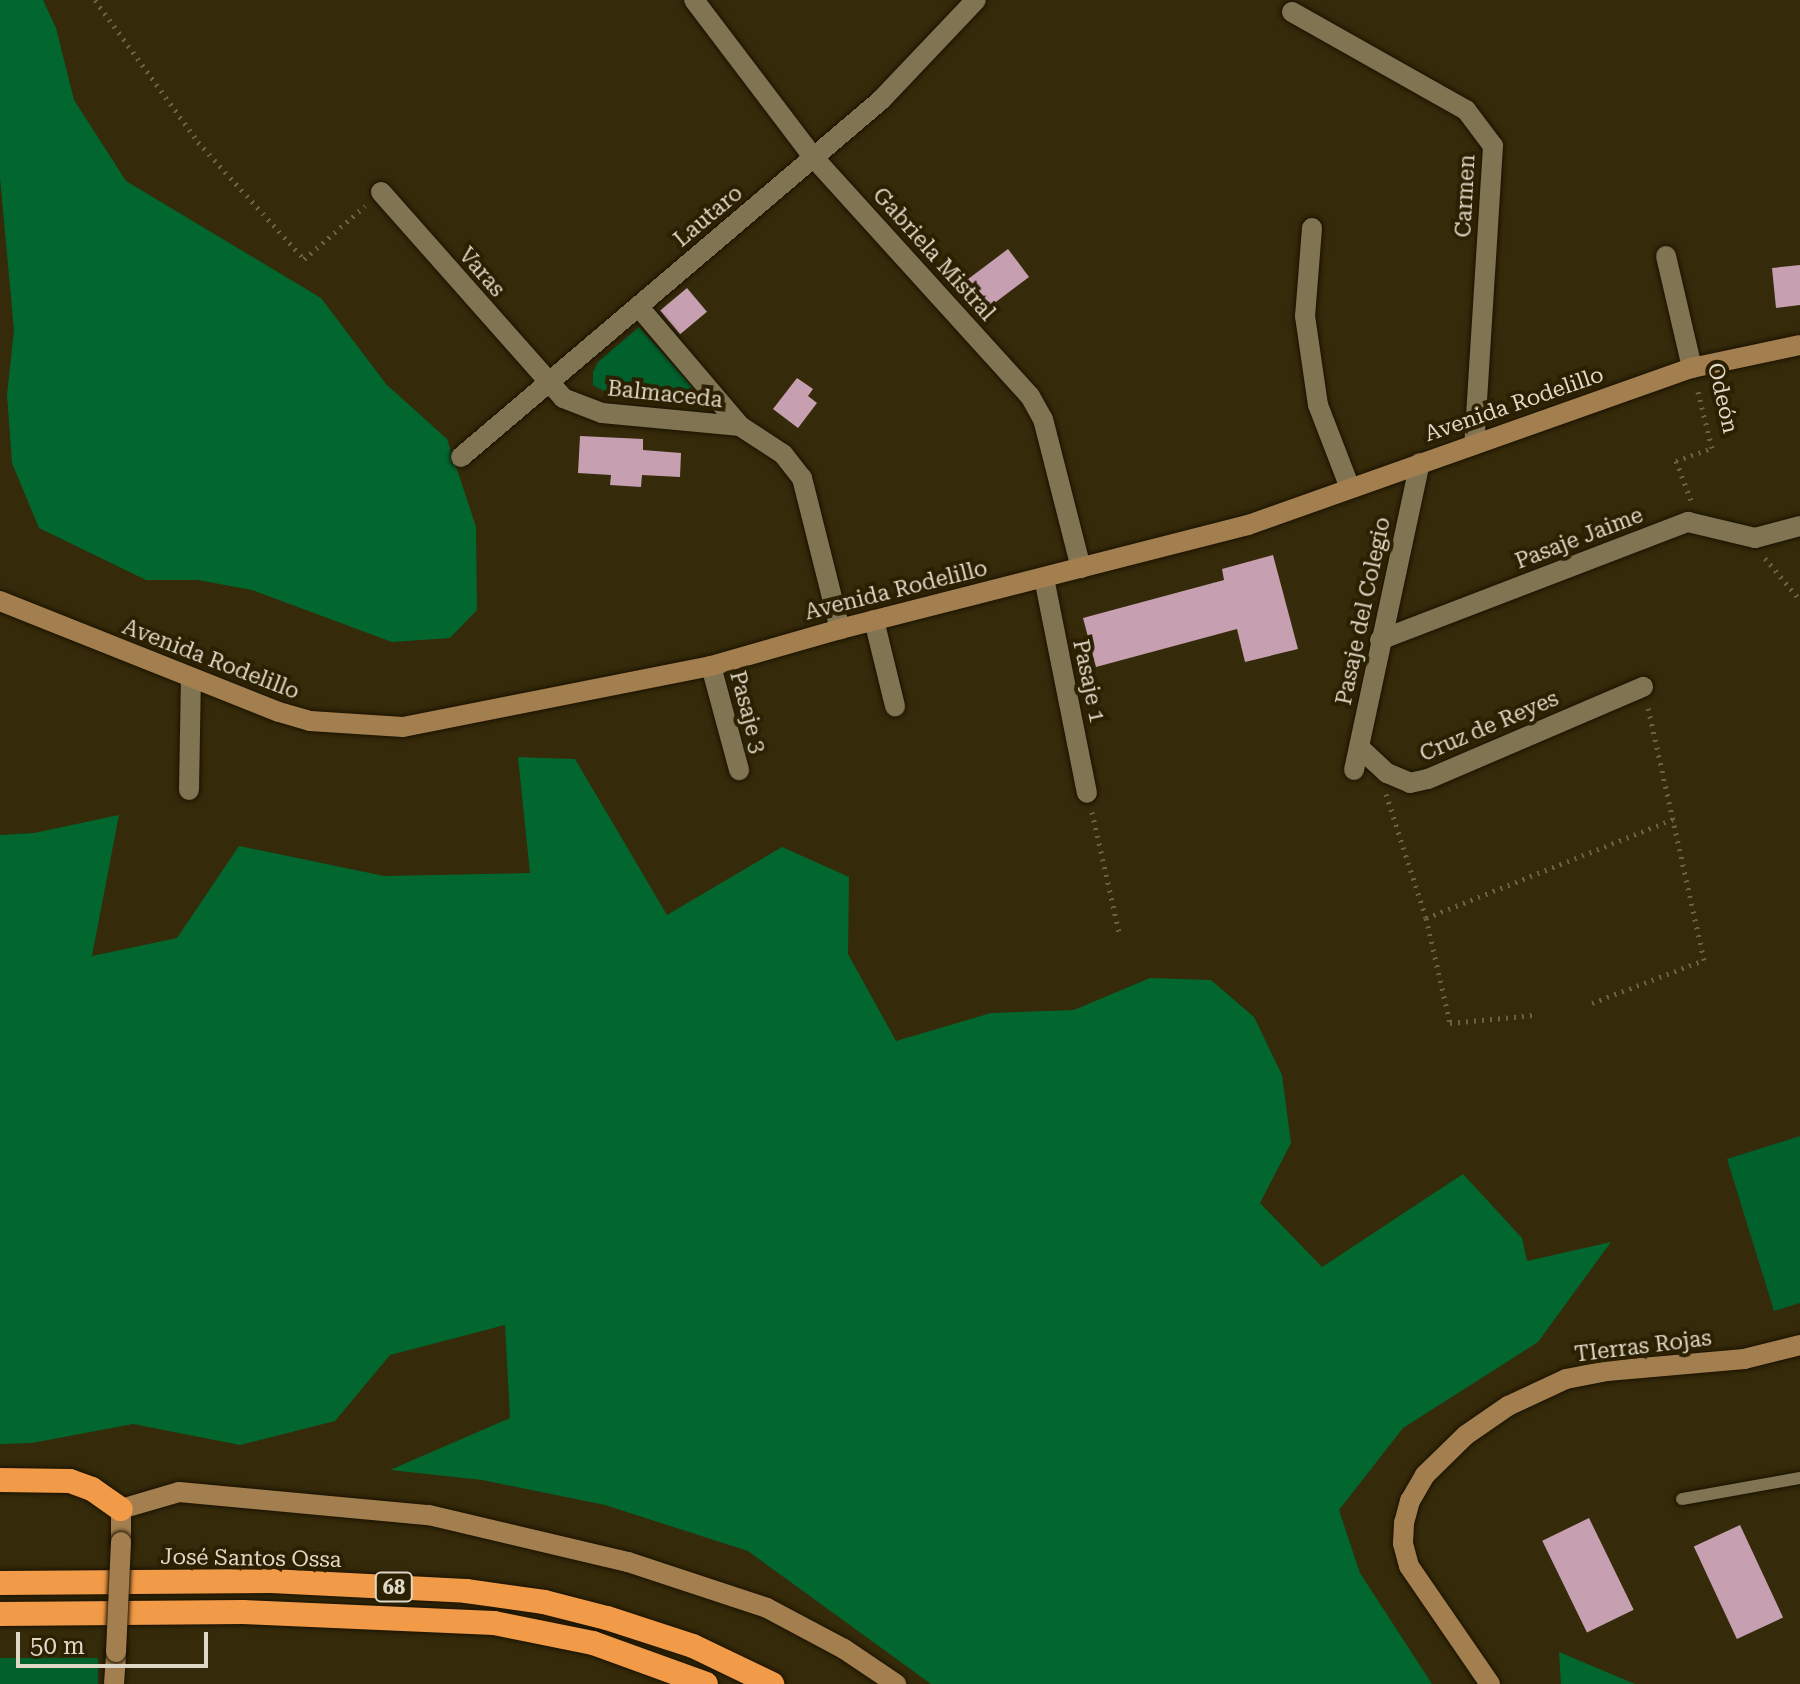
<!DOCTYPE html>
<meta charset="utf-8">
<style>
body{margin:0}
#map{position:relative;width:1800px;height:1684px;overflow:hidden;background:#352a09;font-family:"Roboto Serif",serif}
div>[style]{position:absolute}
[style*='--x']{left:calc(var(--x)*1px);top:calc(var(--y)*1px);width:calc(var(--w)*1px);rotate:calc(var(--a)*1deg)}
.green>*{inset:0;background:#01612c;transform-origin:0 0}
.forest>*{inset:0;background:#02672f}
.building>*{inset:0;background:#c6a0b1;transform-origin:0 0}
.path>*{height:5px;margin-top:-2.5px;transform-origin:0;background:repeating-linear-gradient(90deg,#6b6246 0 2px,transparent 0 8px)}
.roads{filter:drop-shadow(0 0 2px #1a1200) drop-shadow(0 0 2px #1a1200)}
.lane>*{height:12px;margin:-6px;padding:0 6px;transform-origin:6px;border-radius:6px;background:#817453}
.street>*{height:20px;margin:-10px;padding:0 10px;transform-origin:10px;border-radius:10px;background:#817453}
.secondary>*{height:20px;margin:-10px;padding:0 10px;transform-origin:10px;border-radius:10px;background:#a37f4f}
.highway>*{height:24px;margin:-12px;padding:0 12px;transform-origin:12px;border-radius:12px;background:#f19a47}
.bridges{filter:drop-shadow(0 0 2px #1a1200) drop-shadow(0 0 2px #1a1200)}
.secondary-bridge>*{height:20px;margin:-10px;padding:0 10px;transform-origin:10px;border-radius:10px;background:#a37f4f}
span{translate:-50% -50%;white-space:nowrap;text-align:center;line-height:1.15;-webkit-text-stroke:8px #2b2001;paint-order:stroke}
.shield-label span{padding:2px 6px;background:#2b2001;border:2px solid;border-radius:6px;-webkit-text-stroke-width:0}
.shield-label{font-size:20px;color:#dfd8c7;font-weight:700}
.street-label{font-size:22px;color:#dfd8c7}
.scale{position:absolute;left:16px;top:1632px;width:192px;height:36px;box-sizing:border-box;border:4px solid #dfd8c7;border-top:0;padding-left:10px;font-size:24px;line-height:28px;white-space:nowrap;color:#dfd8c7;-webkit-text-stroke:6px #2b2001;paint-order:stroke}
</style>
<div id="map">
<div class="green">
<i style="clip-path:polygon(639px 327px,705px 401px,611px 395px,593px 385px,593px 372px,598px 362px)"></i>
<i style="clip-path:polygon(1800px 1136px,1800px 1303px,1774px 1311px,1727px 1159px)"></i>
<i style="left:0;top:1658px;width:98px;height:26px"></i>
</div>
<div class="forest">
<i style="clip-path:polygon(0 0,43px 0,56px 28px,74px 100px,126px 181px,321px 298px,386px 384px,447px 439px,476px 527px,477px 610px,450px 638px,392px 642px,252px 590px,198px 580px,146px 580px,39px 528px,12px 463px,7px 395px,14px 330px,0 178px)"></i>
<i style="clip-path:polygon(518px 757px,575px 759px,667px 915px,782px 847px,849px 877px,848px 954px,896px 1041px,991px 1013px,1074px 1010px,1150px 978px,1211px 980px,1254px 1017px,1282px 1075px,1291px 1143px,1260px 1203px,1322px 1267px,1463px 1174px,1522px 1238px,1527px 1261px,1611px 1242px,1538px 1342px,1403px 1428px,1339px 1510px,1360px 1573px,1432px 1684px,931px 1684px,748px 1551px,605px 1505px,482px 1480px,390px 1470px,510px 1418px,505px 1325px,390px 1355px,335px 1421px,240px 1445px,133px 1424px,32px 1443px,0 1444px,0 835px,34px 833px,119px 815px,92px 956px,177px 938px,239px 846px,384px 876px,530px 873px)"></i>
<i style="clip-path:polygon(1559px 1652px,1635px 1684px,1561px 1684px)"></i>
</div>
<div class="building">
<i style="left:1008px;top:249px;width:35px;height:54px;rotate:53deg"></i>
<i style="clip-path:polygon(1800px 265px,1800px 305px,1776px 308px,1772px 268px)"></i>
<i style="left:687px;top:288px;width:31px;height:35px;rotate:50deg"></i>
<i style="clip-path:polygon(797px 378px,813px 389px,808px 396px,817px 403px,798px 428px,773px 409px)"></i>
<i style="clip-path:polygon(580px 436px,643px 439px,643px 450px,681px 453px,680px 477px,642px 475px,641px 487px,610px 485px,611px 475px,578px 473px)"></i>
<i style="clip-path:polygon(1273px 555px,1298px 649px,1245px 662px,1237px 629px,1096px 667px,1083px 618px,1224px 580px,1222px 569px)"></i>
<i style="left:1589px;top:1518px;width:102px;height:52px;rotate:64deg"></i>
<i style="left:1740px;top:1525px;width:102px;height:51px;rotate:65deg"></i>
</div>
<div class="path">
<i style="--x:95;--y:0;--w:175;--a:54"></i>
<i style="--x:198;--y:142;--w:158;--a:47.8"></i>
<i style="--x:304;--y:259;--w:81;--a:-41"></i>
<i style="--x:1691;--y:500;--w:42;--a:-111"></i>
<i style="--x:1676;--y:461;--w:38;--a:-20"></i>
<i style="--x:1712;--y:448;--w:62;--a:-104"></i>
<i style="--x:1765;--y:558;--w:55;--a:50.2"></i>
<i style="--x:1386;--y:794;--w:130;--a:72.1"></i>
<i style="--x:1426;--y:918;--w:108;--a:77.1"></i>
<i style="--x:1450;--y:1023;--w:83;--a:-5.5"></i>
<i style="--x:1092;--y:812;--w:123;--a:77.3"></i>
<i style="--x:1426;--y:918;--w:266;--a:-21.8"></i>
<i style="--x:1592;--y:1003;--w:120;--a:-21"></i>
<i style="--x:1704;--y:960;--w:258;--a:-102.5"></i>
</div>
<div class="roads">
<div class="lane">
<i style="--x:1682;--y:1499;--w:120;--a:-10.1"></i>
</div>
<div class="street">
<i style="--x:694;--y:0;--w:198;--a:52.8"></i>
<i style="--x:814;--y:158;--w:321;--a:47.8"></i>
<i style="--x:1030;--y:396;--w:26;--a:61"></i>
<i style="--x:1043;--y:419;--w:154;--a:75.7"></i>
<i style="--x:1292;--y:12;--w:200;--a:29.4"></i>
<i style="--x:1466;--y:110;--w:45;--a:53.1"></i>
<i style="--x:1493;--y:146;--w:299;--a:93.6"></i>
<i style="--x:381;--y:192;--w:275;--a:48.5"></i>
<i style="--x:563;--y:398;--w:42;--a:21"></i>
<i style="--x:602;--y:413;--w:139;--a:5.4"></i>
<i style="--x:1312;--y:228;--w:88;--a:94.5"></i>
<i style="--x:1305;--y:316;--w:90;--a:81.7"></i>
<i style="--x:1318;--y:405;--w:89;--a:68.9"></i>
<i style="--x:1666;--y:256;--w:115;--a:76.9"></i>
<i style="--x:638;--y:306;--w:157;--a:49.6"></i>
<i style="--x:740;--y:426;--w:51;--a:33.1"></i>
<i style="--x:783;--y:454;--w:31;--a:52"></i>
<i style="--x:802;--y:478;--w:156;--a:75.9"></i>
<i style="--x:461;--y:457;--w:551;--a:-40.36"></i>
<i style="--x:881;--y:100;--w:138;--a:-46.5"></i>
<i style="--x:1044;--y:578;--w:219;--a:78.7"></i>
<i style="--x:874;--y:620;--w:89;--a:76.3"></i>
<i style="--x:1380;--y:640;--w:330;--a:-21"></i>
<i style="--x:1688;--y:522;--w:69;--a:13.4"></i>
<i style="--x:1755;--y:538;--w:47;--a:-14.9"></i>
<i style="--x:711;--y:666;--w:108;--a:74.9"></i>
<i style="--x:1360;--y:748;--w:37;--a:43"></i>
<i style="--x:1387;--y:773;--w:25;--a:23"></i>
<i style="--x:1410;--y:783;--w:18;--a:-13"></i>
<i style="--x:1428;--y:779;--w:234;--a:-23.2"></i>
<i style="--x:1354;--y:770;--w:314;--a:-77.9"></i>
<i style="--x:189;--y:790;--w:110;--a:-89"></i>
</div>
<div class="secondary">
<i style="--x:0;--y:601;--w:300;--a:21.7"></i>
<i style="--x:279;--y:712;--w:32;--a:16"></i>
<i style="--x:310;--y:721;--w:93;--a:3.7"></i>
<i style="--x:403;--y:727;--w:314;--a:-11.2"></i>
<i style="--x:711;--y:666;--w:134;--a:-16"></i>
<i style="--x:840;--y:629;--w:421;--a:-14.3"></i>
<i style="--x:1248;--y:525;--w:471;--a:-19.5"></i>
<i style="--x:1692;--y:368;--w:110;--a:-12"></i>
<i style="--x:121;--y:1542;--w:33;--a:-90"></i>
<i style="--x:121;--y:1509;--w:60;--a:-16.3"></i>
<i style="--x:179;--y:1492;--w:251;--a:5.3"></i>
<i style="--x:429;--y:1515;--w:204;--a:13.3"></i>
<i style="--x:628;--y:1562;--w:146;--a:18.3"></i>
<i style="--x:767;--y:1608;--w:87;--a:28"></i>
<i style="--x:844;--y:1649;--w:63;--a:33.9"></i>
<i style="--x:114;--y:1684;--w:32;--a:-86"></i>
<i style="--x:1490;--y:1684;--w:143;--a:-124.5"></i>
<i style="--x:1409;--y:1566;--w:24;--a:-105"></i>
<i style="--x:1403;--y:1543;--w:20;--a:-87"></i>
<i style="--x:1404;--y:1523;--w:23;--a:-75"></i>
<i style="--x:1410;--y:1501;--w:30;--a:-60"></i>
<i style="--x:1425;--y:1475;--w:57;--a:-44.3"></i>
<i style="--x:1466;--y:1435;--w:51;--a:-34.6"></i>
<i style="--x:1508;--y:1406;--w:64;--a:-25"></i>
<i style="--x:1566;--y:1379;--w:42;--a:-11"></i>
<i style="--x:1607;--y:1371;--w:138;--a:-5"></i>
<i style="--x:1744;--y:1359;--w:58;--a:-14"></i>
</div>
<div class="highway">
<i style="--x:0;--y:1480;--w:70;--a:0.8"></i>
<i style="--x:70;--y:1481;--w:23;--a:20"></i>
<i style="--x:92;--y:1489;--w:35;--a:35"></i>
<i style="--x:0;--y:1583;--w:271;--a:-0.4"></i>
<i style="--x:271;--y:1581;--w:195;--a:2.9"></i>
<i style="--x:466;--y:1591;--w:79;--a:8"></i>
<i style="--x:544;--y:1602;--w:65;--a:14.3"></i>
<i style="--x:607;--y:1618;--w:90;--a:18"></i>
<i style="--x:693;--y:1646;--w:88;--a:25.7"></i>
<i style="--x:0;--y:1614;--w:243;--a:-0.5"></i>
<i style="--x:243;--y:1612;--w:251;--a:2.5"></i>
<i style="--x:494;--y:1623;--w:101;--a:11.4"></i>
<i style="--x:593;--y:1643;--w:120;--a:19.9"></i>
</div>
</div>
<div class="bridges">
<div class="secondary-bridge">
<i style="--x:116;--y:1652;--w:110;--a:-87.4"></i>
</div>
</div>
<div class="shield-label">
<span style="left:394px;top:1587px">68</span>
</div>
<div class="street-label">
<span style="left:1465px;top:196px;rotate:-87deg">Carmen</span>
<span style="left:708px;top:216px;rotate:-40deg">Lautaro</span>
<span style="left:934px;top:254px;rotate:48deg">Gabriela Mistral</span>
<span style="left:482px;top:272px;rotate:49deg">Varas</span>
<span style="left:665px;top:394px;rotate:6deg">Balmaceda</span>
<span style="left:1723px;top:398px;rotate:77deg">Odeón</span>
<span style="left:1514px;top:404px;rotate:-19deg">Avenida Rodelillo</span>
<span style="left:1579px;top:538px;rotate:-21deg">Pasaje Jaime</span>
<span style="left:896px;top:590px;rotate:-14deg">Avenida Rodelillo</span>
<span style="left:1363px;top:611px;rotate:-78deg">Pasaje del Colegio</span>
<span style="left:211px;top:659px;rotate:21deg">Avenida Rodelillo</span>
<span style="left:1089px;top:681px;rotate:78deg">Pasaje 1</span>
<span style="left:748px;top:712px;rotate:75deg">Pasaje 3</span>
<span style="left:1489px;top:726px;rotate:-23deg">Cruz de Reyes</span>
<span style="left:1643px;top:1346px;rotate:-7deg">TIerras Rojas</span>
<span style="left:251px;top:1558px;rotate:1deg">José Santos Ossa</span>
</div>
<div class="scale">50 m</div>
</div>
